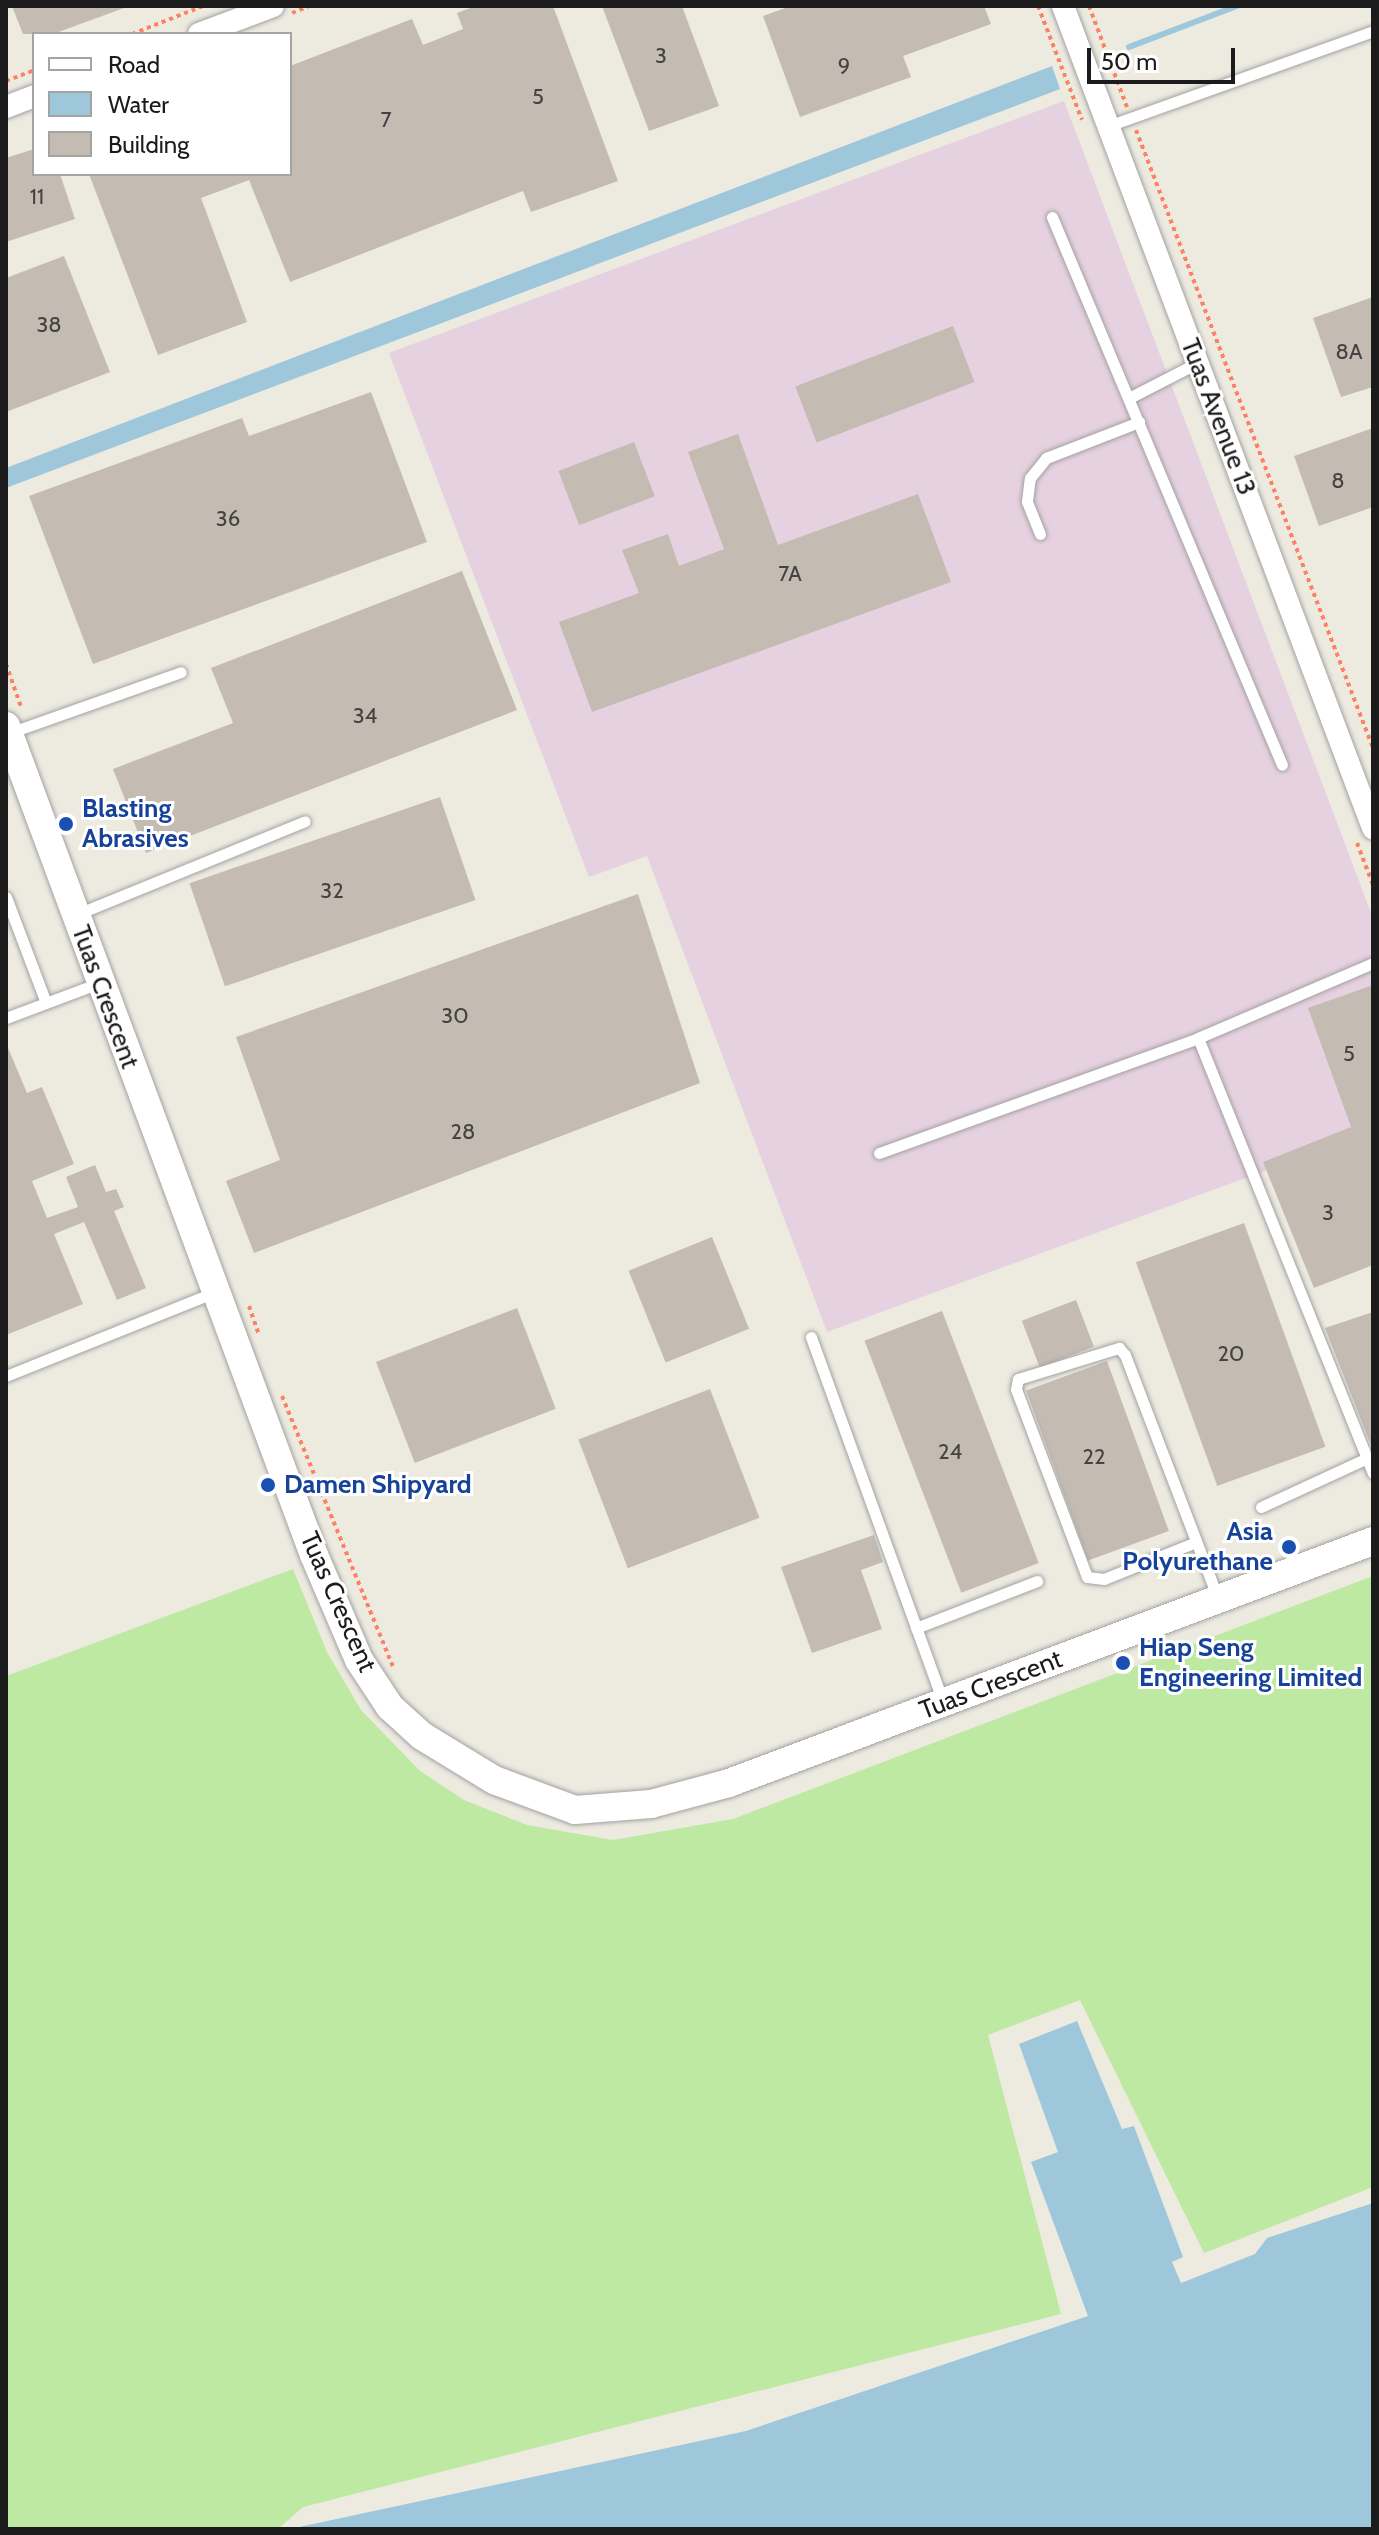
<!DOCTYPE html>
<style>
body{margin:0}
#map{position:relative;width:1379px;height:2535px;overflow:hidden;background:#edeae0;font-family:Cabin,sans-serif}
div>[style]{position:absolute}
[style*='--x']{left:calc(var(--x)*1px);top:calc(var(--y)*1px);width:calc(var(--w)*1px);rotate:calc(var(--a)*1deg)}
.industrial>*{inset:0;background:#e6d1e0}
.grass>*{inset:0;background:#bee9a3}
.water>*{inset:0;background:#9ec7dc}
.stream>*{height:6px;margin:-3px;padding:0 3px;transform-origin:3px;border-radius:3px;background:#9ec7dc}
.building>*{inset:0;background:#c4bcb3;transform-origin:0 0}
.path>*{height:4px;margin-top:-2px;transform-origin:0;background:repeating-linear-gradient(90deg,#fc8262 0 4px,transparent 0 8px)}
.roads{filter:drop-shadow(0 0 2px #a2a2a2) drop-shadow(0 0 2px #a2a2a2)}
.service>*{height:11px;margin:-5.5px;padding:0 5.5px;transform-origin:5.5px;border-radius:5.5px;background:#fff}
.minor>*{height:22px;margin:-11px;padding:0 11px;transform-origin:11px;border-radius:11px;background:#fff}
.tertiary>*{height:28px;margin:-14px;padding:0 14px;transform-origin:14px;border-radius:14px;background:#fff}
.dots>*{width:22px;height:22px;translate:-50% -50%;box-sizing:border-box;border:4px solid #fff;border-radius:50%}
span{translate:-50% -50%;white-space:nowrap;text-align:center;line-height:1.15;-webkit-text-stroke:6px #fff;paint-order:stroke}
.number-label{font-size:22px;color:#454341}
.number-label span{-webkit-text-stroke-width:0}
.street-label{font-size:26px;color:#1b1b1b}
.transit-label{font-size:26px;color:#164399;font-weight:700}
.left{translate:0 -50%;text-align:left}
.right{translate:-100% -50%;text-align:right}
.frame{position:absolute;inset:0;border:8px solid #1b1b1b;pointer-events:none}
.legend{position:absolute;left:32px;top:32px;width:260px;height:144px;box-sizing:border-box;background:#fff;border:2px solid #a4a4a4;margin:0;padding:10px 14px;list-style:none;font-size:24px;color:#1b1b1b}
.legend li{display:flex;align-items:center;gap:16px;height:40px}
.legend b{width:40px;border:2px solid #a4a4a4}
.scale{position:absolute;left:1087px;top:48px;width:148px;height:36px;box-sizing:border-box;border:4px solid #1b1b1b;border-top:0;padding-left:10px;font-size:24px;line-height:28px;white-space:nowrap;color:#1b1b1b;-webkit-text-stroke:6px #fff;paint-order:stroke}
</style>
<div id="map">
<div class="industrial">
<i style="clip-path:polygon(1064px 101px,1373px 918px,1373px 1131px,827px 1332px,647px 856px,589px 877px,389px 353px)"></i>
</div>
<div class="grass">
<i style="clip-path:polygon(293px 1569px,327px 1652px,361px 1710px,420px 1771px,464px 1800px,527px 1825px,613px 1840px,733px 1819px,1373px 1576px,1373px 2187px,1204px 2253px,1080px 2000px,988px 2035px,1061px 2314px,303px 2507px,278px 2529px,6px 2529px,6px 1676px)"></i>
</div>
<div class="water">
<i style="clip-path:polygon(1052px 66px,1060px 89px,6px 488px,6px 468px)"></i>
<i style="clip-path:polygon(1077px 2021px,1122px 2129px,1134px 2126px,1183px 2257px,1172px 2262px,1181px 2283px,1255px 2254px,1267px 2238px,1373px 2203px,1373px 2529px,290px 2529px,746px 2431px,1088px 2316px,1031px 2162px,1058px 2152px,1019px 2044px)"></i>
</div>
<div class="stream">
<i style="--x:1129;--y:47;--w:116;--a:-20.8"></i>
</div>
<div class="building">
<i style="clip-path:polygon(12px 6px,123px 6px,124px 8px,53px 34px,23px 34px)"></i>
<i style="clip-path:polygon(476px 6px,553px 6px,618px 181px,531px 212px,523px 191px,290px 282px,249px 180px,201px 198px,247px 322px,158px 355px,89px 174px,290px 174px,290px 66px,412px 19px,423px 45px,463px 29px,457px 13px)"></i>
<i style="clip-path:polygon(602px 6px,682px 6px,719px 106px,649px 131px)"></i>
<i style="clip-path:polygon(791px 6px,984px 6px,991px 24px,903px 56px,911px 77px,800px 117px,763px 16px)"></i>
<i style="clip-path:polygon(34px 149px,34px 174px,60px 174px,75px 219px,6px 242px,6px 158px)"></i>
<i style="clip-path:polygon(64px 256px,110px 372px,6px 412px,6px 278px)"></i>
<i style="clip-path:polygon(1373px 297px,1373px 387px,1341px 397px,1313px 318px)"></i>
<i style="left:953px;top:326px;width:60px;height:169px;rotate:69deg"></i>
<i style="clip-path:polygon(371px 392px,427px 542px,93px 664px,29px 496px,242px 418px,249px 436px)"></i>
<i style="clip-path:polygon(1373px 428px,1373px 507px,1319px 526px,1294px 456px)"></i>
<i style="clip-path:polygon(738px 434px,778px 545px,918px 494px,951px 582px,592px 712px,559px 622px,639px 593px,622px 550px,668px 534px,679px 566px,724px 549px,688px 452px)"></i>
<i style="left:634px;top:442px;width:58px;height:81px;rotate:69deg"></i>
<i style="clip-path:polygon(462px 571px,517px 710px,146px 853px,113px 769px,233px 723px,211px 668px)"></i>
<i style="left:440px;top:797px;width:109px;height:265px;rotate:71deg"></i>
<i style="clip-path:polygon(638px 894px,700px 1083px,254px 1253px,226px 1181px,280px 1160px,236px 1037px)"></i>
<i style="clip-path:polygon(1373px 985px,1373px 1265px,1314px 1288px,1263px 1162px,1351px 1127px,1308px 1008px)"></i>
<i style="clip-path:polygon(6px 1043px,27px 1093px,42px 1087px,74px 1164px,32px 1181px,47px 1218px,78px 1207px,66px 1177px,95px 1165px,106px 1192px,116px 1189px,124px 1207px,114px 1211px,146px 1288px,117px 1300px,84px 1222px,54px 1234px,83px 1304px,6px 1335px)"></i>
<i style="left:1244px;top:1223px;width:238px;height:115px;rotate:70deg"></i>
<i style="left:712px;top:1237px;width:99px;height:90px;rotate:68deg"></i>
<i style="left:1076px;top:1300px;width:50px;height:58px;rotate:69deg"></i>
<i style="left:517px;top:1308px;width:108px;height:151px;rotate:69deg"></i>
<i style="left:942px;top:1311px;width:270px;height:83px;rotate:69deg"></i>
<i style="clip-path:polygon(1373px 1312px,1373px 1450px,1325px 1328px)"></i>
<i style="left:1107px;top:1361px;width:181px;height:86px;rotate:70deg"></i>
<i style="left:710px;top:1389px;width:138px;height:141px;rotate:69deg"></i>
<i style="clip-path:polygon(874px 1535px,883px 1562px,861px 1570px,882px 1629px,812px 1653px,781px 1567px)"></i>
</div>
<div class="path">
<i style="--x:1038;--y:6;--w:122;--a:68.9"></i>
<i style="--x:1089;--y:6;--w:108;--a:69.4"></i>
<i style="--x:292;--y:13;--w:18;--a:-22"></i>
<i style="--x:132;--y:34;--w:76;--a:-21.5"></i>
<i style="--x:6;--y:81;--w:30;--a:-21"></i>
<i style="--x:1136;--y:130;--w:662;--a:69.02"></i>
<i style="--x:6;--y:664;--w:46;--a:70.8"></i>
<i style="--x:1357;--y:843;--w:45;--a:69.1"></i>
<i style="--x:249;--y:1306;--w:28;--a:71"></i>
<i style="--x:282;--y:1396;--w:292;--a:67.7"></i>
</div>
<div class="roads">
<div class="service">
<i style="--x:1108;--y:126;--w:282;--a:-19.7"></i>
<i style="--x:1052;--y:217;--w:594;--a:67.23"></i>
<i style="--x:1129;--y:398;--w:76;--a:-27.2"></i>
<i style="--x:1040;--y:534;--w:35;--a:-112"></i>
<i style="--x:1027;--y:501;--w:23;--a:-83"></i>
<i style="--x:1030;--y:478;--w:26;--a:-51"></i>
<i style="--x:1046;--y:458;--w:100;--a:-21.2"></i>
<i style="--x:9;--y:733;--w:182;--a:-19.5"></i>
<i style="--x:6;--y:897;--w:113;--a:69.3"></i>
<i style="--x:75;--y:915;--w:248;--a:-22.2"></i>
<i style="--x:6;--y:1018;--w:99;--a:-20.6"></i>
<i style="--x:1198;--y:1038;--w:469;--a:68.1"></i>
<i style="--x:879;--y:1153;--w:339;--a:-19.8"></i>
<i style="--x:1198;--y:1038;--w:190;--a:-23.2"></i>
<i style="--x:811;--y:1337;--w:388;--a:70.1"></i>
<i style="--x:6;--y:1376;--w:225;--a:-21.9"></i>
<i style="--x:1261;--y:1507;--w:117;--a:-24.8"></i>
<i style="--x:1196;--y:1542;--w:99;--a:158.1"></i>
<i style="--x:1104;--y:1579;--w:17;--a:-173"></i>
<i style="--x:1087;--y:1577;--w:201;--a:-110.7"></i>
<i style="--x:1016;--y:1389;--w:10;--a:-79"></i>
<i style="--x:1018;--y:1379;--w:106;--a:-17.1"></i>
<i style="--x:1119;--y:1348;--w:9;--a:49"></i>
<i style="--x:1125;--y:1355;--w:261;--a:69.1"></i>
<i style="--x:916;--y:1628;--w:130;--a:-21.2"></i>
</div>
<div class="minor">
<i style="--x:1063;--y:6;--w:879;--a:69.34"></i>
<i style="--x:199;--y:34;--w:79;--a:-20.7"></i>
<i style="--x:6;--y:107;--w:30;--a:-21"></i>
</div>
<div class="tertiary">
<i style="--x:6;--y:726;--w:884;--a:69.62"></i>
<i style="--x:314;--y:1555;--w:114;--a:66.8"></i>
<i style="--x:359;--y:1660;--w:56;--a:56.6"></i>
<i style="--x:390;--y:1707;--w:43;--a:42.2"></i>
<i style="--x:422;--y:1736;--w:84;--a:31.4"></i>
<i style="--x:494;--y:1780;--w:86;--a:20.3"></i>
<i style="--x:575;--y:1810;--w:76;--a:-4.5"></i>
<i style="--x:651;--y:1804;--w:81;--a:-15.1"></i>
<i style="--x:729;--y:1783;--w:688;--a:-20.6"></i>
</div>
</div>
<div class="dots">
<i style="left:66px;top:824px;background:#1a4fb4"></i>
<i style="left:268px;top:1485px;background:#1a4fb4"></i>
<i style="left:1289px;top:1547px;background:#1a4fb4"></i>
<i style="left:1123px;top:1663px;background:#1a4fb4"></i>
</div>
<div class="number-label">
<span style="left:661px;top:56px">3</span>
<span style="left:844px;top:66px">9</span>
<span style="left:538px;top:97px">5</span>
<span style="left:386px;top:120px">7</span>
<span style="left:37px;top:197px">11</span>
<span style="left:49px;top:325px">38</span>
<span style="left:1349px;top:352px">8A</span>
<span style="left:1338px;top:481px">8</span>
<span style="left:228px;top:519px">36</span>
<span style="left:790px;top:574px">7A</span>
<span style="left:365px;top:716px">34</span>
<span style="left:332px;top:891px">32</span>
<span style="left:455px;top:1016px">30</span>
<span style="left:1349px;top:1054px">5</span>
<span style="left:463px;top:1132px">28</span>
<span style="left:1328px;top:1213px">3</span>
<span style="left:1231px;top:1354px">20</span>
<span style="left:950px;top:1452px">24</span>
<span style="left:1094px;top:1457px">22</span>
</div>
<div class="street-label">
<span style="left:1218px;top:417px;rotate:69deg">Tuas Avenue 13</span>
<span style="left:105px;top:997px;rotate:70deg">Tuas Crescent</span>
<span style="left:338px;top:1602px;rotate:66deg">Tuas Crescent</span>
<span style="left:991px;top:1685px;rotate:-21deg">Tuas Crescent</span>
</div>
<div class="transit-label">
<span class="left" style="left:82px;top:824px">Blasting<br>Abrasives</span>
<span class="left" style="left:284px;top:1485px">Damen Shipyard</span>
<span class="right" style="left:1273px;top:1547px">Asia<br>Polyurethane</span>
<span class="left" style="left:1139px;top:1663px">Hiap Seng<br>Engineering Limited</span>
</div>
<div class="frame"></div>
<ul class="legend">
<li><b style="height:10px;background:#fff"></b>Road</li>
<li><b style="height:22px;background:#9ec7dc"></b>Water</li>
<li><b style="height:22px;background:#c4bcb3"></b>Building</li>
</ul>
<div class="scale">50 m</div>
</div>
